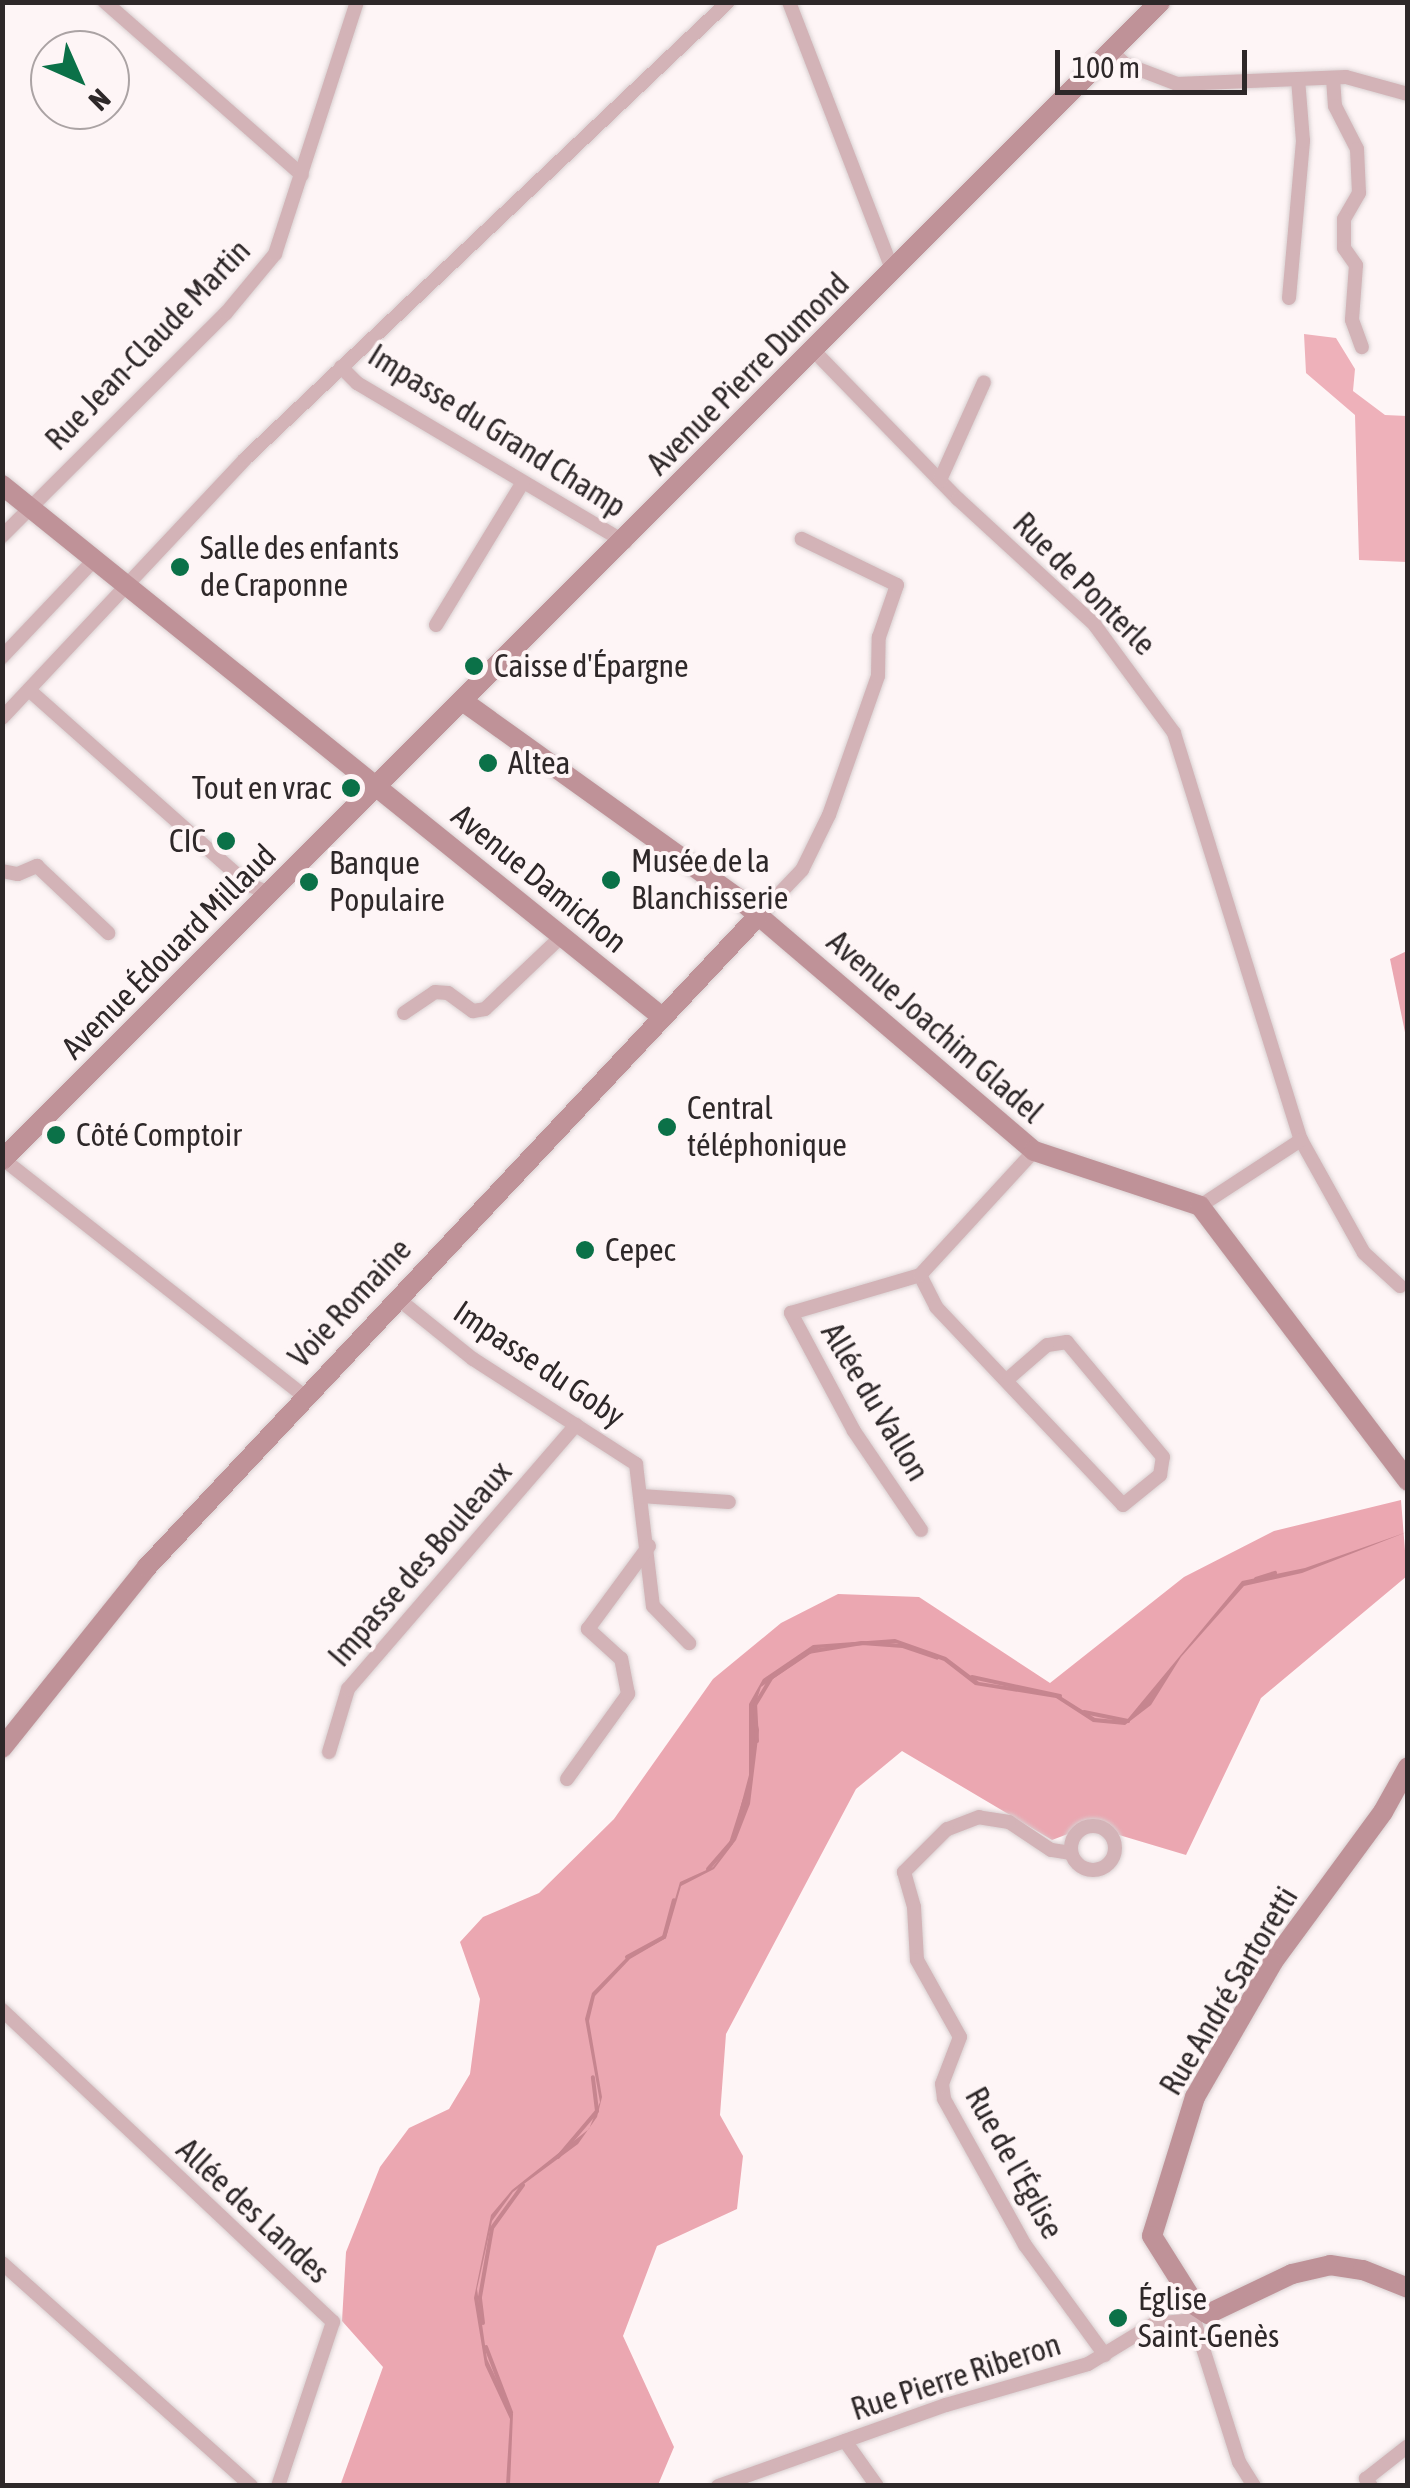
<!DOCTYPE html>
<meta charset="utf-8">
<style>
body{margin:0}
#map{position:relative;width:1410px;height:2488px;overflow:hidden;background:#fef5f6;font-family:"Asap Condensed",sans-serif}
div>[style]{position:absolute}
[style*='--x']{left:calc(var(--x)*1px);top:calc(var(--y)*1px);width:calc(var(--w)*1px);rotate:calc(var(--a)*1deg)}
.green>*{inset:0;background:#eeb1ba}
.forest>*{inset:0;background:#eba7b1}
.water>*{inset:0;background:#c6858f}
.stream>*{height:4px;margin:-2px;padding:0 2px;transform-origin:2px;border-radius:2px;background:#c6858f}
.roads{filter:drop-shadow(0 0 2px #d9d0d1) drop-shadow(0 0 2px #d9d0d1)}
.street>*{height:14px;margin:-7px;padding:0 7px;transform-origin:7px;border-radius:7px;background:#d3b3b7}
.street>.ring{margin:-7px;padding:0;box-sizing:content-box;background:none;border:14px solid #d3b3b7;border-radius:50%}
.secondary>*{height:20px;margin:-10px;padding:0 10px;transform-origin:10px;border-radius:10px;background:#bf9298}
.dots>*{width:28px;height:28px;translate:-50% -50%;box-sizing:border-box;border:5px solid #fef5f6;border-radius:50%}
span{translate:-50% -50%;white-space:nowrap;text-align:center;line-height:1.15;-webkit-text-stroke:8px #fef5f6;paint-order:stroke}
.street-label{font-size:32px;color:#2e2829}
.poi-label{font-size:32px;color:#2e2829}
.left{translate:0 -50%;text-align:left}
.right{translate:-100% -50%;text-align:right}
.frame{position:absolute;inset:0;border:5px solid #2e2829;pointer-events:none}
.north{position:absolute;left:30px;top:30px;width:100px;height:100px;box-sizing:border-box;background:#fef5f6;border:2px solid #aba3a4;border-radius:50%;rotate:135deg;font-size:28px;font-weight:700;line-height:40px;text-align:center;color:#2e2829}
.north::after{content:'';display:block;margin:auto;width:35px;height:45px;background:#0b7148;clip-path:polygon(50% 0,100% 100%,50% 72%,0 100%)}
.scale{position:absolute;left:1055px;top:50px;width:192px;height:45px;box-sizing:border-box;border:5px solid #2e2829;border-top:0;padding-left:12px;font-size:30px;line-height:35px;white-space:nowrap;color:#2e2829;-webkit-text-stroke:8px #fef5f6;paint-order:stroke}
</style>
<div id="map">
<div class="green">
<i style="clip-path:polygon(1304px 334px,1336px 338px,1355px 369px,1353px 391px,1385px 415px,1407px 416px,1407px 562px,1359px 560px,1355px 415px,1306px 373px)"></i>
</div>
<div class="forest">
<i style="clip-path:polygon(1407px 951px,1407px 1042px,1390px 959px)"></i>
<i style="clip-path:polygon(1401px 1500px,1407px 1576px,1261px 1698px,1186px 1855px,1089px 1826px,1052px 1840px,902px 1751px,856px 1789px,726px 2034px,720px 2115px,743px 2156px,737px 2209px,657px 2246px,623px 2336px,674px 2447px,658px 2485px,340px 2486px,383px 2367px,342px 2321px,346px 2252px,380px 2167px,409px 2128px,449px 2109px,470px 2074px,480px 1999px,460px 1942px,483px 1917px,539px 1893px,614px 1819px,713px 1679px,781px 1623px,838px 1594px,919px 1597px,1050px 1683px,1184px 1577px,1274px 1531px)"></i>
</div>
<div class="water">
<i style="clip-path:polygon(1407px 1532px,1302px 1573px,1244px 1586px,1181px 1657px,1151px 1705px,1125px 1725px,1093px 1722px,1056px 1698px,975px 1685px,944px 1661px,896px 1643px,819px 1648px,761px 1687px,754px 1708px,759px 1730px,750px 1804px,736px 1840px,714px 1869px,681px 1886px,666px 1938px,630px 1959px,595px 1996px,589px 2021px,602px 2097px,597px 2117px,578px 2144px,513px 2192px,492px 2221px,477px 2289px,487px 2359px,513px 2414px,510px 2485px,506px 2485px,510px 2419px,485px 2365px,474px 2298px,491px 2215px,512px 2190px,589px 2129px,600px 2102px,585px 2019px,592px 1993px,629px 1955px,664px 1937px,680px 1882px,713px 1867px,731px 1843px,749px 1775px,749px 1704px,763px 1679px,813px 1645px,895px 1639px,946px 1657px,979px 1682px,1057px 1694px,1095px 1718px,1126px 1721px,1242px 1581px,1305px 1568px)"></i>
</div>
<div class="stream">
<i style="--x:1256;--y:1579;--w:20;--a:-18"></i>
<i style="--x:972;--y:1677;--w:90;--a:12.2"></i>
<i style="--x:1084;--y:1712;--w:45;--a:11.6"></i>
<i style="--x:757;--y:1741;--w:36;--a:-93"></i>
<i style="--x:755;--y:1705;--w:33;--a:-59"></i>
<i style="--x:772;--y:1677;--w:44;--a:-34.8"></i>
<i style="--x:808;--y:1652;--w:55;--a:-9.5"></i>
<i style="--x:862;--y:1643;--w:41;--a:4.2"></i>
<i style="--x:903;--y:1646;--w:36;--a:19"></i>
<i style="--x:708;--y:1869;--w:35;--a:-49"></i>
<i style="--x:731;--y:1843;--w:46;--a:-72.3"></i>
<i style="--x:627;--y:1957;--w:42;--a:-28.4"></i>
<i style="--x:664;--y:1937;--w:38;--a:-75"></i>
<i style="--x:558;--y:2157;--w:60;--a:-49.7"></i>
<i style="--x:597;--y:2111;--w:34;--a:-97"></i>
<i style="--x:483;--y:2323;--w:26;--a:-97"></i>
<i style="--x:480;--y:2297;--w:70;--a:-80.1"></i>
<i style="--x:492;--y:2228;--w:53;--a:-54.2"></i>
<i style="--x:486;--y:2347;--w:70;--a:69"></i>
</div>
<div class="roads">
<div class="street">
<i style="--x:105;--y:2;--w:262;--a:41.3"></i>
<i style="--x:789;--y:2;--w:288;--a:68.9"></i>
<i style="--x:1112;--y:52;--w:18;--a:43"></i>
<i style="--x:1125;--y:64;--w:56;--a:21"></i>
<i style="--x:1177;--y:84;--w:169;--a:-2.4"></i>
<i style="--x:1346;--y:77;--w:64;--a:15.3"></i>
<i style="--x:1333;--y:78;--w:28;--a:86"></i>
<i style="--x:1335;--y:106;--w:48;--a:62.9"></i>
<i style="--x:1357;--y:149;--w:44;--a:87.4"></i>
<i style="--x:1359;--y:193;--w:30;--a:120"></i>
<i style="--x:1344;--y:219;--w:29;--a:90"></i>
<i style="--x:1344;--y:248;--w:21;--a:55"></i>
<i style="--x:1356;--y:265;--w:55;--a:94.2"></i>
<i style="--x:1352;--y:320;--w:29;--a:70"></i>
<i style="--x:1289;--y:298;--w:158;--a:-84.9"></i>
<i style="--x:1303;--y:141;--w:62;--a:-94.6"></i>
<i style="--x:812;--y:349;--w:209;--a:45.8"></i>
<i style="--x:958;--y:499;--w:185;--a:42.6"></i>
<i style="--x:1094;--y:624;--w:135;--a:53.7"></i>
<i style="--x:1174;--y:733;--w:426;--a:72.7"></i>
<i style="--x:1301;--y:1140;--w:129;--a:60.9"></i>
<i style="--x:1364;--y:1253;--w:49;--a:42.5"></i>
<i style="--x:341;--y:367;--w:23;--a:45"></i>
<i style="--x:357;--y:383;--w:312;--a:30.7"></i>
<i style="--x:940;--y:480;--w:107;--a:-65.8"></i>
<i style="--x:2;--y:536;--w:316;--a:-44.9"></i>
<i style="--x:226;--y:313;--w:77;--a:-50.3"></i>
<i style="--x:275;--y:254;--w:265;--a:-72"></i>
<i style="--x:436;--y:625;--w:167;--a:-58.7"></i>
<i style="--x:2;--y:657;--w:134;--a:-46.5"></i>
<i style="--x:29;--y:690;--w:294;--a:41.6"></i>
<i style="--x:249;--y:885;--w:22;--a:21"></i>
<i style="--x:2;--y:718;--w:355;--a:-46.8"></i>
<i style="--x:245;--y:459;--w:665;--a:-43.42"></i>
<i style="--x:2;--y:871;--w:16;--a:11"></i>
<i style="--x:18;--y:874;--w:21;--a:-23"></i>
<i style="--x:37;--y:866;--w:98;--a:43.3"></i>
<i style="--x:759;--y:915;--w:62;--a:-46.3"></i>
<i style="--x:802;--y:870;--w:61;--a:-63.9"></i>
<i style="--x:829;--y:815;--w:147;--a:-70.6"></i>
<i style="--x:878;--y:676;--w:39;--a:-89"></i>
<i style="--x:879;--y:637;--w:55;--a:-70.9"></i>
<i style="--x:897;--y:585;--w:106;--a:-154.2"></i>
<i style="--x:404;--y:1013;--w:37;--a:-34"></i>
<i style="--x:435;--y:992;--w:13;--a:4"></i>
<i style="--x:448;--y:993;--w:31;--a:36"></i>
<i style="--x:473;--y:1011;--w:12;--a:-9"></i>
<i style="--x:485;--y:1009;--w:106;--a:-43.5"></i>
<i style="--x:3;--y:1159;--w:383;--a:38.2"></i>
<i style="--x:1200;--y:1206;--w:121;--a:-33.2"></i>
<i style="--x:920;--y:1275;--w:36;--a:63"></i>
<i style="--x:936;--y:1307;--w:272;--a:46.6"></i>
<i style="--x:1123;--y:1505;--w:48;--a:-39"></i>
<i style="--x:1160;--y:1475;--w:18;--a:-81"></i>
<i style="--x:1163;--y:1457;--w:150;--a:-129.9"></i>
<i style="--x:1067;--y:1342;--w:20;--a:171"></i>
<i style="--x:1047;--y:1345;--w:50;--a:139"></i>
<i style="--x:397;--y:1298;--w:97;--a:38.8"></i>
<i style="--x:473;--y:1359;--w:194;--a:32.8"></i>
<i style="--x:636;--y:1464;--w:143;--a:83.2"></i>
<i style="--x:653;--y:1606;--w:52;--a:45.8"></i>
<i style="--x:641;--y:1496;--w:88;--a:3.9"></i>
<i style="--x:921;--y:1530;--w:120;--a:-124.1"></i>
<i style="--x:854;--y:1431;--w:134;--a:-118.1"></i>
<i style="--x:791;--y:1313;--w:134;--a:-16.4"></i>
<i style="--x:920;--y:1275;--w:168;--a:-47.4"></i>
<i style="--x:329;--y:1752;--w:66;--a:-73.2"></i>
<i style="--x:348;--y:1689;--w:349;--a:-49.2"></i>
<i style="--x:567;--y:1779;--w:105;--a:-54.3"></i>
<i style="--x:628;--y:1694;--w:36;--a:-101"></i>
<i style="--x:621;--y:1659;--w:45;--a:-137.7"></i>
<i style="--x:588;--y:1629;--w:103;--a:-53.7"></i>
<i class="ring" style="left:1071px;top:1826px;width:30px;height:30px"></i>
<i style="--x:1071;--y:1853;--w:20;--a:-171"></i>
<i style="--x:1051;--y:1850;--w:50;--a:-146.3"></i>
<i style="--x:1009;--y:1822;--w:30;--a:-171"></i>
<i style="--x:979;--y:1817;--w:34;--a:159"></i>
<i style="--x:947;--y:1829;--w:61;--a:135"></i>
<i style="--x:904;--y:1872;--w:36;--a:74"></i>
<i style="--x:914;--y:1907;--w:53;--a:86.8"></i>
<i style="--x:917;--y:1960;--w:88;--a:60.8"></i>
<i style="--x:960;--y:2037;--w:50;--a:111"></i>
<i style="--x:942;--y:2084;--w:15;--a:82"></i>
<i style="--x:944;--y:2099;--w:167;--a:61"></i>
<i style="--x:1025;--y:2245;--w:136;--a:54"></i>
<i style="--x:2;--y:2010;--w:455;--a:43.3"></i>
<i style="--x:333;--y:2322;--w:173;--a:108.5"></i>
<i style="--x:2;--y:2263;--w:334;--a:41.8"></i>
<i style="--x:1194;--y:2320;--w:149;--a:72.4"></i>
<i style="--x:1239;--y:2462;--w:28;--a:58"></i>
<i style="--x:845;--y:2441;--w:55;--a:54.6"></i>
<i style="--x:718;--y:2486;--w:242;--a:-19.6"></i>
<i style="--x:946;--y:2405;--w:148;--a:-16.1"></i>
<i style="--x:1088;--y:2364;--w:77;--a:-31.2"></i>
<i style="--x:1154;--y:2324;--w:40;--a:-5.7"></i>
<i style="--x:1194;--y:2320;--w:12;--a:-48"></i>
<i style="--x:1371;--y:2486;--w:9;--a:-126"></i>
<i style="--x:1366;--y:2479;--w:53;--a:-38.2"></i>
</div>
<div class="secondary">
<i style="--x:2;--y:485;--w:848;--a:38.87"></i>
<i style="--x:464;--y:702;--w:338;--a:35.6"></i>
<i style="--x:739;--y:899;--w:388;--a:40.5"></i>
<i style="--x:1034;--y:1151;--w:175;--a:18.3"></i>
<i style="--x:1200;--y:1206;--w:345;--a:52.9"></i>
<i style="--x:2;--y:1160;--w:1638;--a:-45"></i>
<i style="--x:2;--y:1748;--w:232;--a:-51.3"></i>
<i style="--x:147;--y:1567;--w:894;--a:-46.81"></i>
<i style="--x:1408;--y:1767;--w:51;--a:119.1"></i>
<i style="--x:1383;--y:1812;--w:186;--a:126.3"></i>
<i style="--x:1273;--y:1962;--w:156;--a:120"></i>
<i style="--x:1195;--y:2097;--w:145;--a:107.2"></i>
<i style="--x:1152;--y:2236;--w:83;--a:57.8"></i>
<i style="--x:1196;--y:2306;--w:14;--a:34"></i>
<i style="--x:1208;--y:2314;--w:93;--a:-25.5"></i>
<i style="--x:1292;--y:2274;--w:39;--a:-13"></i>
<i style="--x:1330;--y:2265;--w:33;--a:9"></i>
<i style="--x:1363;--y:2270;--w:48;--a:21.8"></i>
</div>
</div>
<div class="dots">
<i style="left:180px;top:567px;background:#0b7148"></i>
<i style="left:474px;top:666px;background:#0b7148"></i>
<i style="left:488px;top:763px;background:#0b7148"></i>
<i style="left:351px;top:788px;background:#0b7148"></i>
<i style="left:226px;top:841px;background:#0b7148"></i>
<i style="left:611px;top:880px;background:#0b7148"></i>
<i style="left:309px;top:882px;background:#0b7148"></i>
<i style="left:667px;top:1127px;background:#0b7148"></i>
<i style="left:56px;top:1135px;background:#0b7148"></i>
<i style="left:585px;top:1250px;background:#0b7148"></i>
<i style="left:1118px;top:2318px;background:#0b7148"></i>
</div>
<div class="street-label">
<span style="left:148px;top:345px;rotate:-46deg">Rue Jean-Claude Martin</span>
<span style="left:748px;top:374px;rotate:-45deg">Avenue Pierre Dumond</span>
<span style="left:497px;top:431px;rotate:32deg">Impasse du Grand Champ</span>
<span style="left:1084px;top:584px;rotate:45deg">Rue de Ponterle</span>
<span style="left:539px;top:879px;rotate:39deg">Avenue Damichon</span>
<span style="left:169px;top:952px;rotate:-45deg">Avenue Édouard Millaud</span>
<span style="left:935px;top:1027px;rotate:41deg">Avenue Joachim Gladel</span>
<span style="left:350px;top:1303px;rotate:-47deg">Voie Romaine</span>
<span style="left:539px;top:1364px;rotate:34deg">Impasse du Goby</span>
<span style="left:875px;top:1402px;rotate:59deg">Allée du Vallon</span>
<span style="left:420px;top:1564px;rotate:-49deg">Impasse des Bouleaux</span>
<span style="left:1229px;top:1991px;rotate:-59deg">Rue André Sartoretti</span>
<span style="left:1014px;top:2163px;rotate:61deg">Rue de l'Église</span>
<span style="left:253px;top:2211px;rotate:43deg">Allée des Landes</span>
<span style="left:956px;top:2377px;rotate:-18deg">Rue Pierre Riberon</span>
</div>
<div class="poi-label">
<span class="left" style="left:200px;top:567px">Salle des enfants<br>de Craponne</span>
<span class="left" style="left:494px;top:666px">Caisse d'Épargne</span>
<span class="left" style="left:508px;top:763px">Altea</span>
<span class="right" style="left:331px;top:788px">Tout en vrac</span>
<span class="right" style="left:206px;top:841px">CIC</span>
<span class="left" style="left:631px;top:880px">Musée de la<br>Blanchisserie</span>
<span class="left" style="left:329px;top:882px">Banque<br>Populaire</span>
<span class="left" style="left:687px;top:1127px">Central<br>téléphonique</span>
<span class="left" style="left:76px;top:1135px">Côté Comptoir</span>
<span class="left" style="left:605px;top:1250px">Cepec</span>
<span class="left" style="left:1138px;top:2318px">Église<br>Saint-Genès</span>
</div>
<div class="frame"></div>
<div class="north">N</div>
<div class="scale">100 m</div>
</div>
